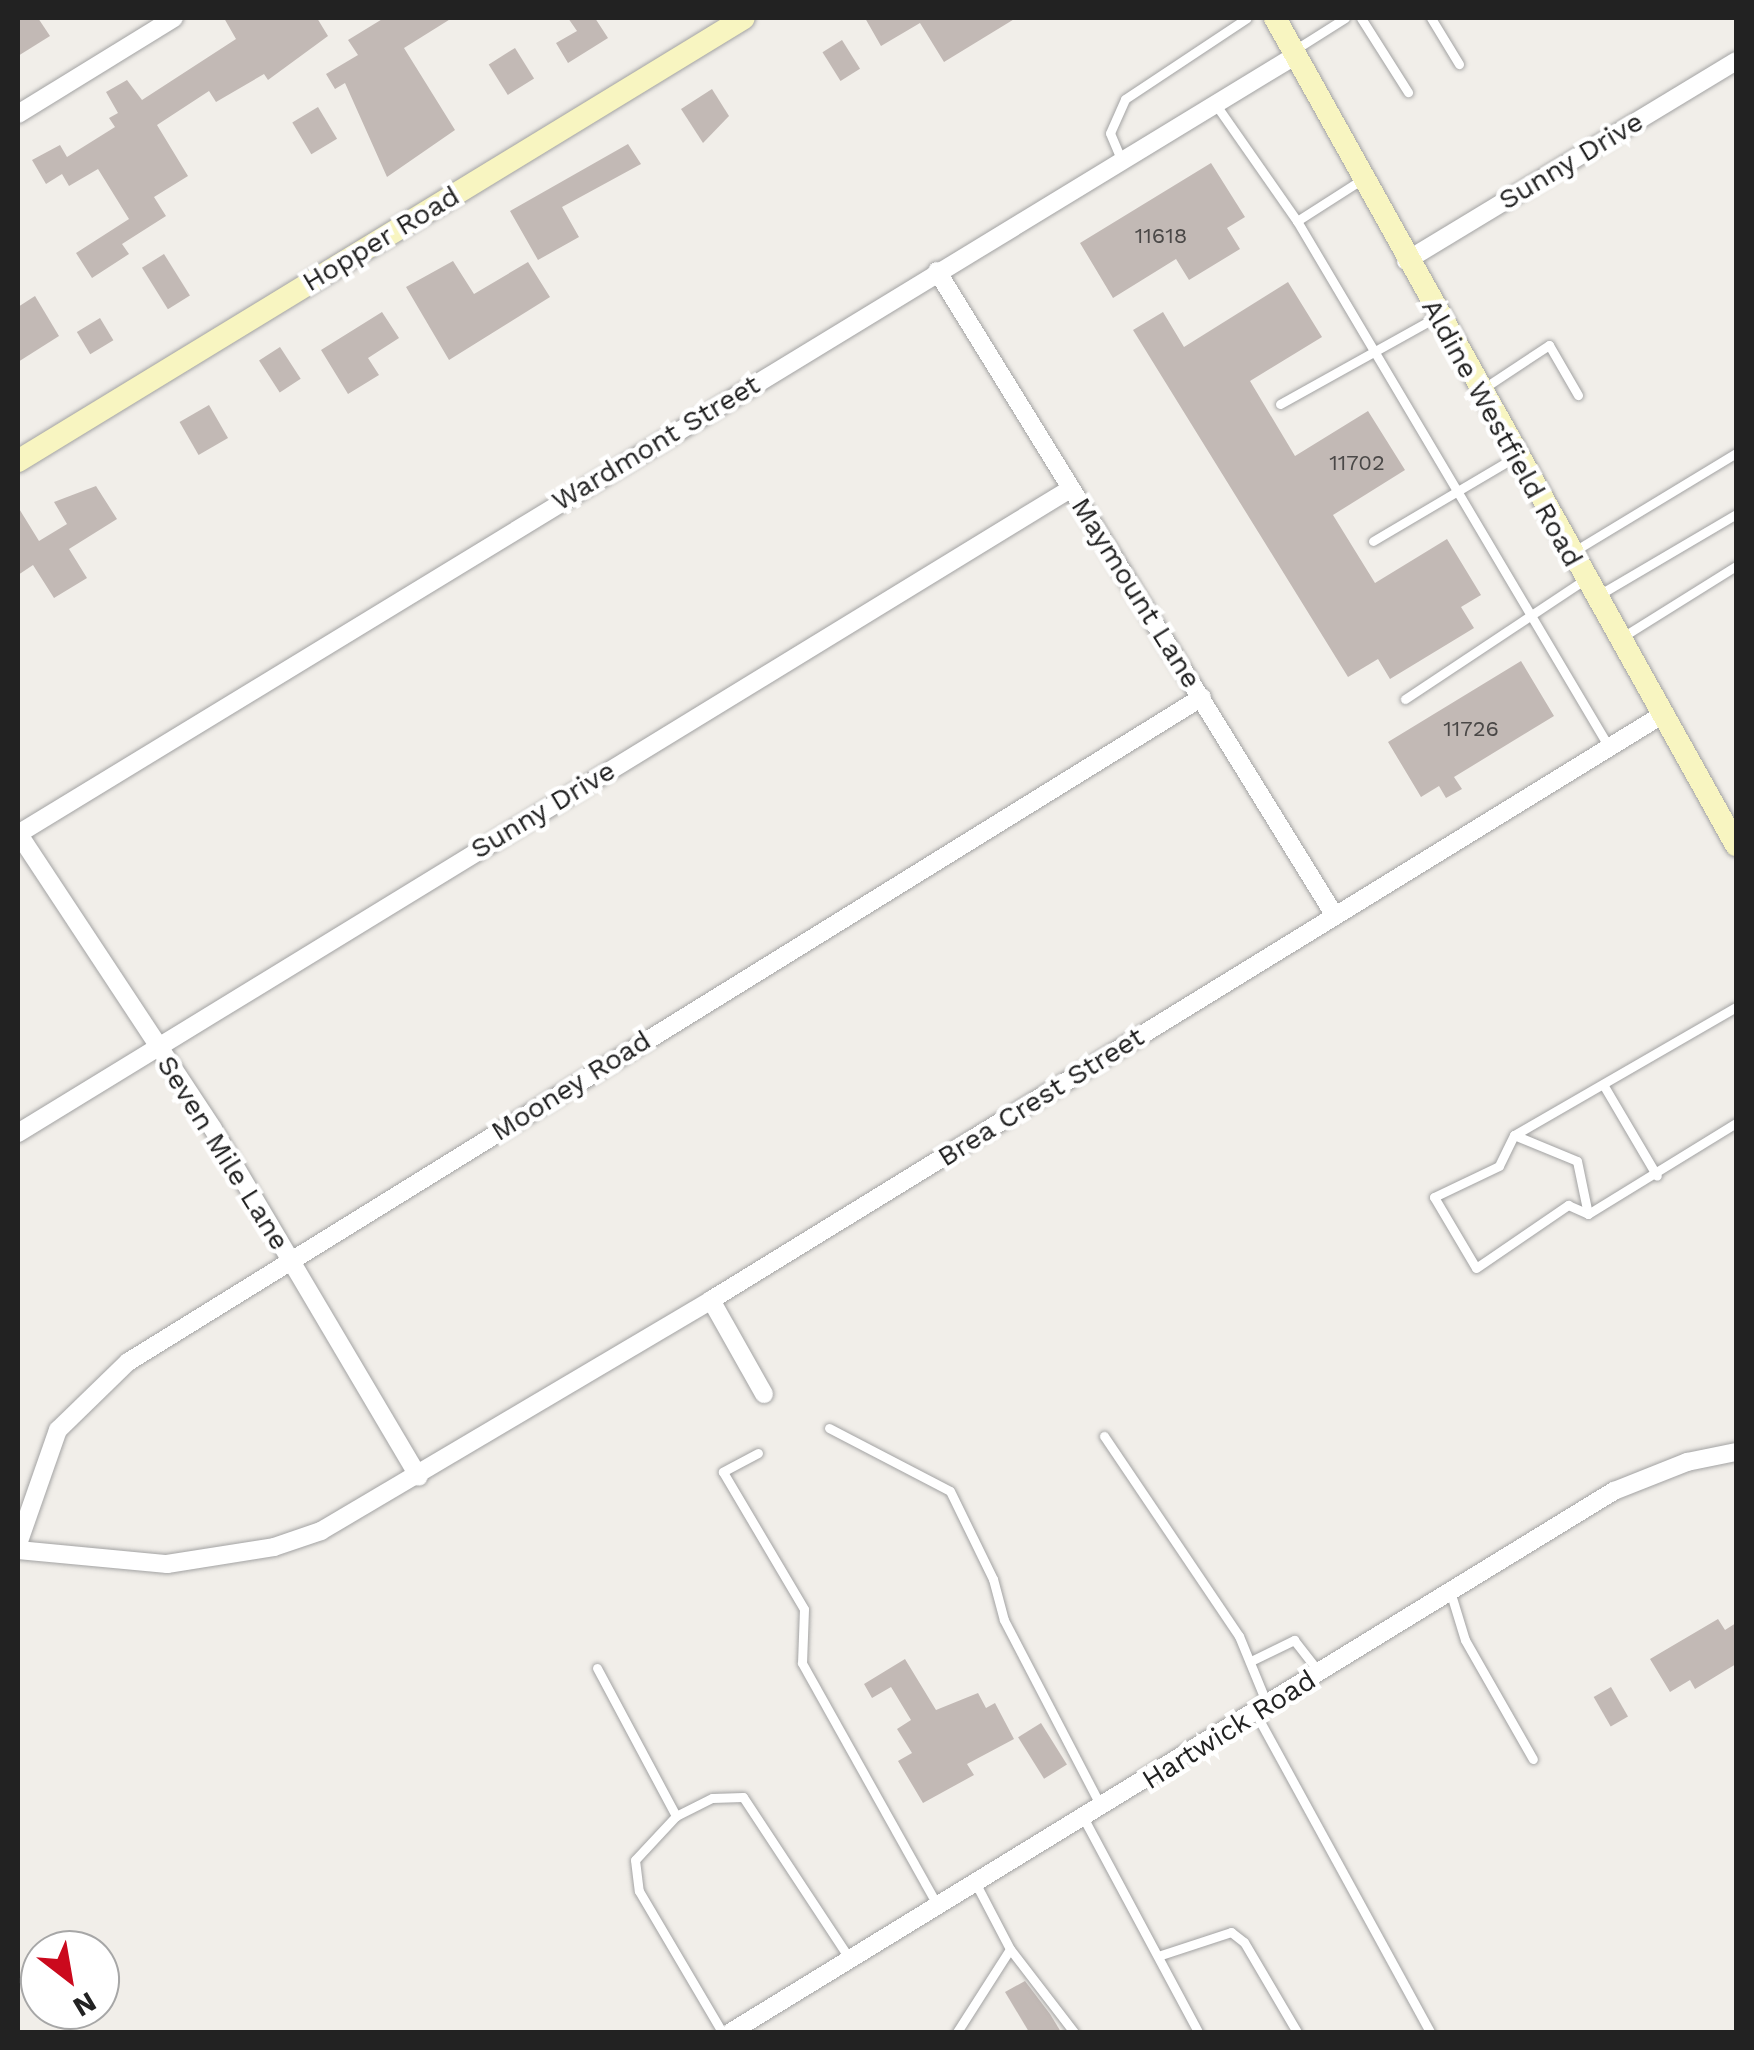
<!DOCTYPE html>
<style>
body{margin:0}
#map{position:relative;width:1754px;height:2050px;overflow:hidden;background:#f1eee9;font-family:"Work Sans",sans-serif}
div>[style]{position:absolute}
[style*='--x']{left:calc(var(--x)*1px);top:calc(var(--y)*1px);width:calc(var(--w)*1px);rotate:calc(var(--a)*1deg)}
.building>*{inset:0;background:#c2b9b5;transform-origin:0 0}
.roads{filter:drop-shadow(0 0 2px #a3a3a3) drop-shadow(0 0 2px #a3a3a3)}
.lane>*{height:9px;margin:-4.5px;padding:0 4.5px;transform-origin:4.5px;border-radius:4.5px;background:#fff}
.street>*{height:18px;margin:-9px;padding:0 9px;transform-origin:9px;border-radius:9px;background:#fff}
.secondary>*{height:22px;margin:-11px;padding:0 11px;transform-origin:11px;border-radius:11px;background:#f8f5c1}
span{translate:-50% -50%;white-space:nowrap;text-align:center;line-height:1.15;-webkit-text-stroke:9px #fff;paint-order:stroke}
.number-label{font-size:22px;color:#4a4847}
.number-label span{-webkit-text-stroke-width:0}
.street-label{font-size:28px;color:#222}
.frame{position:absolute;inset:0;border:20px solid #222;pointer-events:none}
.north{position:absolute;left:20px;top:1930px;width:100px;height:100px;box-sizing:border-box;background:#fff;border:2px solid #a7a7a7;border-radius:50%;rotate:149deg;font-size:28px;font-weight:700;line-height:40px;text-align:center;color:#222}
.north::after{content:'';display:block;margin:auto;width:35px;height:45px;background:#cb091d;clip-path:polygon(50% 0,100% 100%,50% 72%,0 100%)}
</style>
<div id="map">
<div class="building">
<i style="clip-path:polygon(18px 18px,38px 18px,50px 36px,18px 56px)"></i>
<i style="clip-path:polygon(224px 18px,317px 18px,328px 36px,268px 80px,264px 74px,216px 102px,209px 91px,157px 125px,188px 176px,154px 197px,166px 216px,122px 244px,129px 254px,92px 278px,76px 253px,129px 219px,98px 169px,69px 186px,62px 174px,46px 184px,32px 160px,60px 145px,67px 157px,115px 127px,109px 118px,118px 113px,106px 92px,127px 80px,142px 100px,236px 39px)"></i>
<i style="clip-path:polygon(384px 18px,452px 18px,404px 48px,455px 130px,387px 177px,345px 83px,335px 89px,326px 74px,358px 55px,348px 40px)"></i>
<i style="clip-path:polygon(568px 18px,595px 18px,608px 38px,568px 63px,556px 43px,577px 31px)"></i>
<i style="clip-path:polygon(865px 18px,1016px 18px,944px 62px,920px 23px,881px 46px)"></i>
<i style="left:842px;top:40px;width:34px;height:23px;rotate:58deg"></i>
<i style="left:515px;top:48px;width:36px;height:31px;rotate:58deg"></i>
<i style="clip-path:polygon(712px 89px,729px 116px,703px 143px,681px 109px)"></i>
<i style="left:318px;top:107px;width:37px;height:30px;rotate:59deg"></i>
<i style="clip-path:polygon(628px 144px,641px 164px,562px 207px,579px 237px,538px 260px,510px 211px)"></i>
<i style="clip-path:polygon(1211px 163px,1245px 217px,1227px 228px,1240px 249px,1189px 280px,1176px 259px,1113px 298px,1080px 243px)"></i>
<i style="left:164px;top:254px;width:49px;height:26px;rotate:58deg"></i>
<i style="clip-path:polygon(453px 261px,474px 294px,528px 262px,550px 297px,449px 360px,406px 287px)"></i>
<i style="clip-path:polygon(1288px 282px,1322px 337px,1250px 381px,1295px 456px,1368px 411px,1405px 470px,1333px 515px,1375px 583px,1447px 539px,1481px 595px,1461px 607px,1474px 628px,1390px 679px,1378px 659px,1348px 677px,1133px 330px,1163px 312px,1184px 347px)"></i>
<i style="clip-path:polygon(35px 296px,59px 336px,18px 362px,18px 307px)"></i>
<i style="clip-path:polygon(382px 312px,399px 338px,368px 358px,379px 375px,348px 394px,321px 350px)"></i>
<i style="left:100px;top:318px;width:26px;height:27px;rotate:59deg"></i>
<i style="left:280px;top:347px;width:38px;height:25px;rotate:57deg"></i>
<i style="left:209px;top:405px;width:38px;height:34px;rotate:60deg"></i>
<i style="clip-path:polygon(96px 486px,117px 519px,69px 549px,87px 578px,54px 598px,33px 565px,18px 575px,18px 507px,39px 541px,67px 524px,54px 502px)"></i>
<i style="clip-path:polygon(1521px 661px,1554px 716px,1454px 777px,1462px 789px,1446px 798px,1439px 786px,1421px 797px,1388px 742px)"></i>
<i style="clip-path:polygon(1718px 1619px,1725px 1630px,1736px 1623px,1736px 1664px,1695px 1689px,1690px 1680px,1670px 1692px,1650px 1659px)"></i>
<i style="clip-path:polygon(905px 1659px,936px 1710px,978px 1693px,986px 1708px,995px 1703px,1014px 1739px,967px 1764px,974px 1775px,923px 1803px,898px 1761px,912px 1753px,897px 1729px,911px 1720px,891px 1687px,872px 1698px,864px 1684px)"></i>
<i style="left:1611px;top:1687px;width:34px;height:20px;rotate:60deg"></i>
<i style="left:1041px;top:1723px;width:49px;height:27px;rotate:58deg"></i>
<i style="clip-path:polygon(1025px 1981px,1050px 2014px,1061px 2032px,1029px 2032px,1005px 1992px)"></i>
</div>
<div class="roads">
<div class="lane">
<i style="--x:1361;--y:18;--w:88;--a:57.6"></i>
<i style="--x:1431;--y:18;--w:54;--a:58.7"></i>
<i style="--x:1296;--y:49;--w:58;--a:-32.3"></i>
<i style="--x:1214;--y:102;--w:145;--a:55.1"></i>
<i style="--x:1297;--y:221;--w:612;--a:59.33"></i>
<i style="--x:1121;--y:159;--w:28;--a:-113"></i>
<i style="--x:1110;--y:133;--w:37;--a:-66"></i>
<i style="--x:1125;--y:99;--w:146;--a:-33.6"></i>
<i style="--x:1297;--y:221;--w:76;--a:-32.6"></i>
<i style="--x:1484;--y:388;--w:78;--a:-33.5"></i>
<i style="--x:1549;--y:345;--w:58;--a:59.9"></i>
<i style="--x:1280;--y:404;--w:179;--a:-29.1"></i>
<i style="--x:1373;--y:541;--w:165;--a:-30.6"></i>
<i style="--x:1576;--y:550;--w:187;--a:-31.2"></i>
<i style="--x:1597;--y:596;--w:161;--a:-30.5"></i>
<i style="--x:1624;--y:636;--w:132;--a:-32"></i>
<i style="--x:1405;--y:699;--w:215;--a:-33.6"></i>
<i style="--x:1736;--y:1007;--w:256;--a:150"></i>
<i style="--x:1514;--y:1135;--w:34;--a:116"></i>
<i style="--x:1499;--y:1166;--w:72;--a:154.5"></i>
<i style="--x:1434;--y:1197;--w:82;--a:59.4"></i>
<i style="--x:1476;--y:1268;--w:112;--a:-34.4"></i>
<i style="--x:1568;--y:1205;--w:22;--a:24"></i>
<i style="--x:1588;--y:1214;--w:174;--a:-31.6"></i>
<i style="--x:1604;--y:1086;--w:104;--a:59.5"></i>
<i style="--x:1514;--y:1135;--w:68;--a:22.4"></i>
<i style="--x:1577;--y:1161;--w:54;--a:78.3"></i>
<i style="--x:829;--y:1428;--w:136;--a:27.5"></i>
<i style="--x:950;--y:1491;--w:98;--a:64"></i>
<i style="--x:993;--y:1579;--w:42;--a:75"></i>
<i style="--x:1004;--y:1620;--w:210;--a:62.5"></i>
<i style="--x:1104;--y:1436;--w:241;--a:56"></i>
<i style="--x:1239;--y:1636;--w:74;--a:67.6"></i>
<i style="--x:758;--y:1453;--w:40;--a:152"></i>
<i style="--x:723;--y:1472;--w:159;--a:59.4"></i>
<i style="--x:804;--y:1609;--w:54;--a:92.1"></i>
<i style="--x:802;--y:1663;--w:278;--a:60.8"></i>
<i style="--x:1450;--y:1591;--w:51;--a:73"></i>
<i style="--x:1465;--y:1640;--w:137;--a:60.3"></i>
<i style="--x:1253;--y:1660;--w:46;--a:-26"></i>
<i style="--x:1294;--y:1640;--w:39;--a:52"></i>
<i style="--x:597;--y:1668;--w:168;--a:61.9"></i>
<i style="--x:676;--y:1816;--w:60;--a:133"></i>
<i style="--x:635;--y:1860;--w:31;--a:83"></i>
<i style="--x:639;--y:1891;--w:164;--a:59.5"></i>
<i style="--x:1256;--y:1714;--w:362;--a:61.3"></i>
<i style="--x:676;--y:1816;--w:40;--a:-26.6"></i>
<i style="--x:712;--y:1798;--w:31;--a:-2"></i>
<i style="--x:743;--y:1797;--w:194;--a:56.6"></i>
<i style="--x:1084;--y:1819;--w:242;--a:61.8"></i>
<i style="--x:1010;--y:1949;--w:105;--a:52.4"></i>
<i style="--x:1158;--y:1956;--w:77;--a:-18.2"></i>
<i style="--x:1231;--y:1932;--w:16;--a:38"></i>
<i style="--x:1244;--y:1942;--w:104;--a:59.5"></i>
<i style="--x:957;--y:2032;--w:98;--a:-57.4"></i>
<i style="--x:1010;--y:1949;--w:73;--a:-117.6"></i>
</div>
<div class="street">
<i style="--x:18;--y:114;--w:183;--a:-31.6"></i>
<i style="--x:1406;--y:261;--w:386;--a:-31.2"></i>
<i style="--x:937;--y:271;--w:758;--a:58.32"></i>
<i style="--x:18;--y:833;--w:354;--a:56.6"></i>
<i style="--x:213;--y:1129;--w:404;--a:59.4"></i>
<i style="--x:18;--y:834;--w:1497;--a:-31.36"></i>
<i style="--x:18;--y:1133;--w:1233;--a:-31.47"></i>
<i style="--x:711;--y:1300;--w:108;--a:60.6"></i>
<i style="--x:18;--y:1544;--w:121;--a:-70.7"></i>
<i style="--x:58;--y:1430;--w:98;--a:-44.2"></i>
<i style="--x:128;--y:1362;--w:1263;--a:-31.76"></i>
<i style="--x:18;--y:1550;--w:150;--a:5.4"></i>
<i style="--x:167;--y:1564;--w:108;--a:-9"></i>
<i style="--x:274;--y:1547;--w:50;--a:-18.8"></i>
<i style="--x:321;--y:1531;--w:453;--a:-30.6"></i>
<i style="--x:711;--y:1300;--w:1117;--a:-31.6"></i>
<i style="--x:731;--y:2032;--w:1036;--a:-31.5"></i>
<i style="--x:1614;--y:1491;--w:79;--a:-21.7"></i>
<i style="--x:1687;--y:1462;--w:50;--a:-11.5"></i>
</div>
<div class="secondary">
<i style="--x:1275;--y:18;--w:947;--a:60.86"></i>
<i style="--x:18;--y:461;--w:850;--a:-31.39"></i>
</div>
</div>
<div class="number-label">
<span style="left:1161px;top:236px">11618</span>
<span style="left:1357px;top:463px">11702</span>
<span style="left:1471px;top:729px">11726</span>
</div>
<div class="street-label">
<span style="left:1571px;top:161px;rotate:-31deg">Sunny Drive</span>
<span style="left:381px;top:239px;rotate:-31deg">Hopper Road</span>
<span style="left:1502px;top:433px;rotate:61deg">Aldine Westfield Road</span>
<span style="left:656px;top:443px;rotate:-31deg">Wardmont Street</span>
<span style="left:1136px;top:593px;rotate:58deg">Maymount Lane</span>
<span style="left:543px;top:810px;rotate:-31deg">Sunny Drive</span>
<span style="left:571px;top:1086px;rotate:-32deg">Mooney Road</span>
<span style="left:1041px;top:1097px;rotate:-32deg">Brea Crest Street</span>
<span style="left:223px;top:1153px;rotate:58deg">Seven Mile Lane</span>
<span style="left:1229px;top:1730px;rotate:-32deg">Hartwick Road</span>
</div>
<div class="frame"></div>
<div class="north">N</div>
</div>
